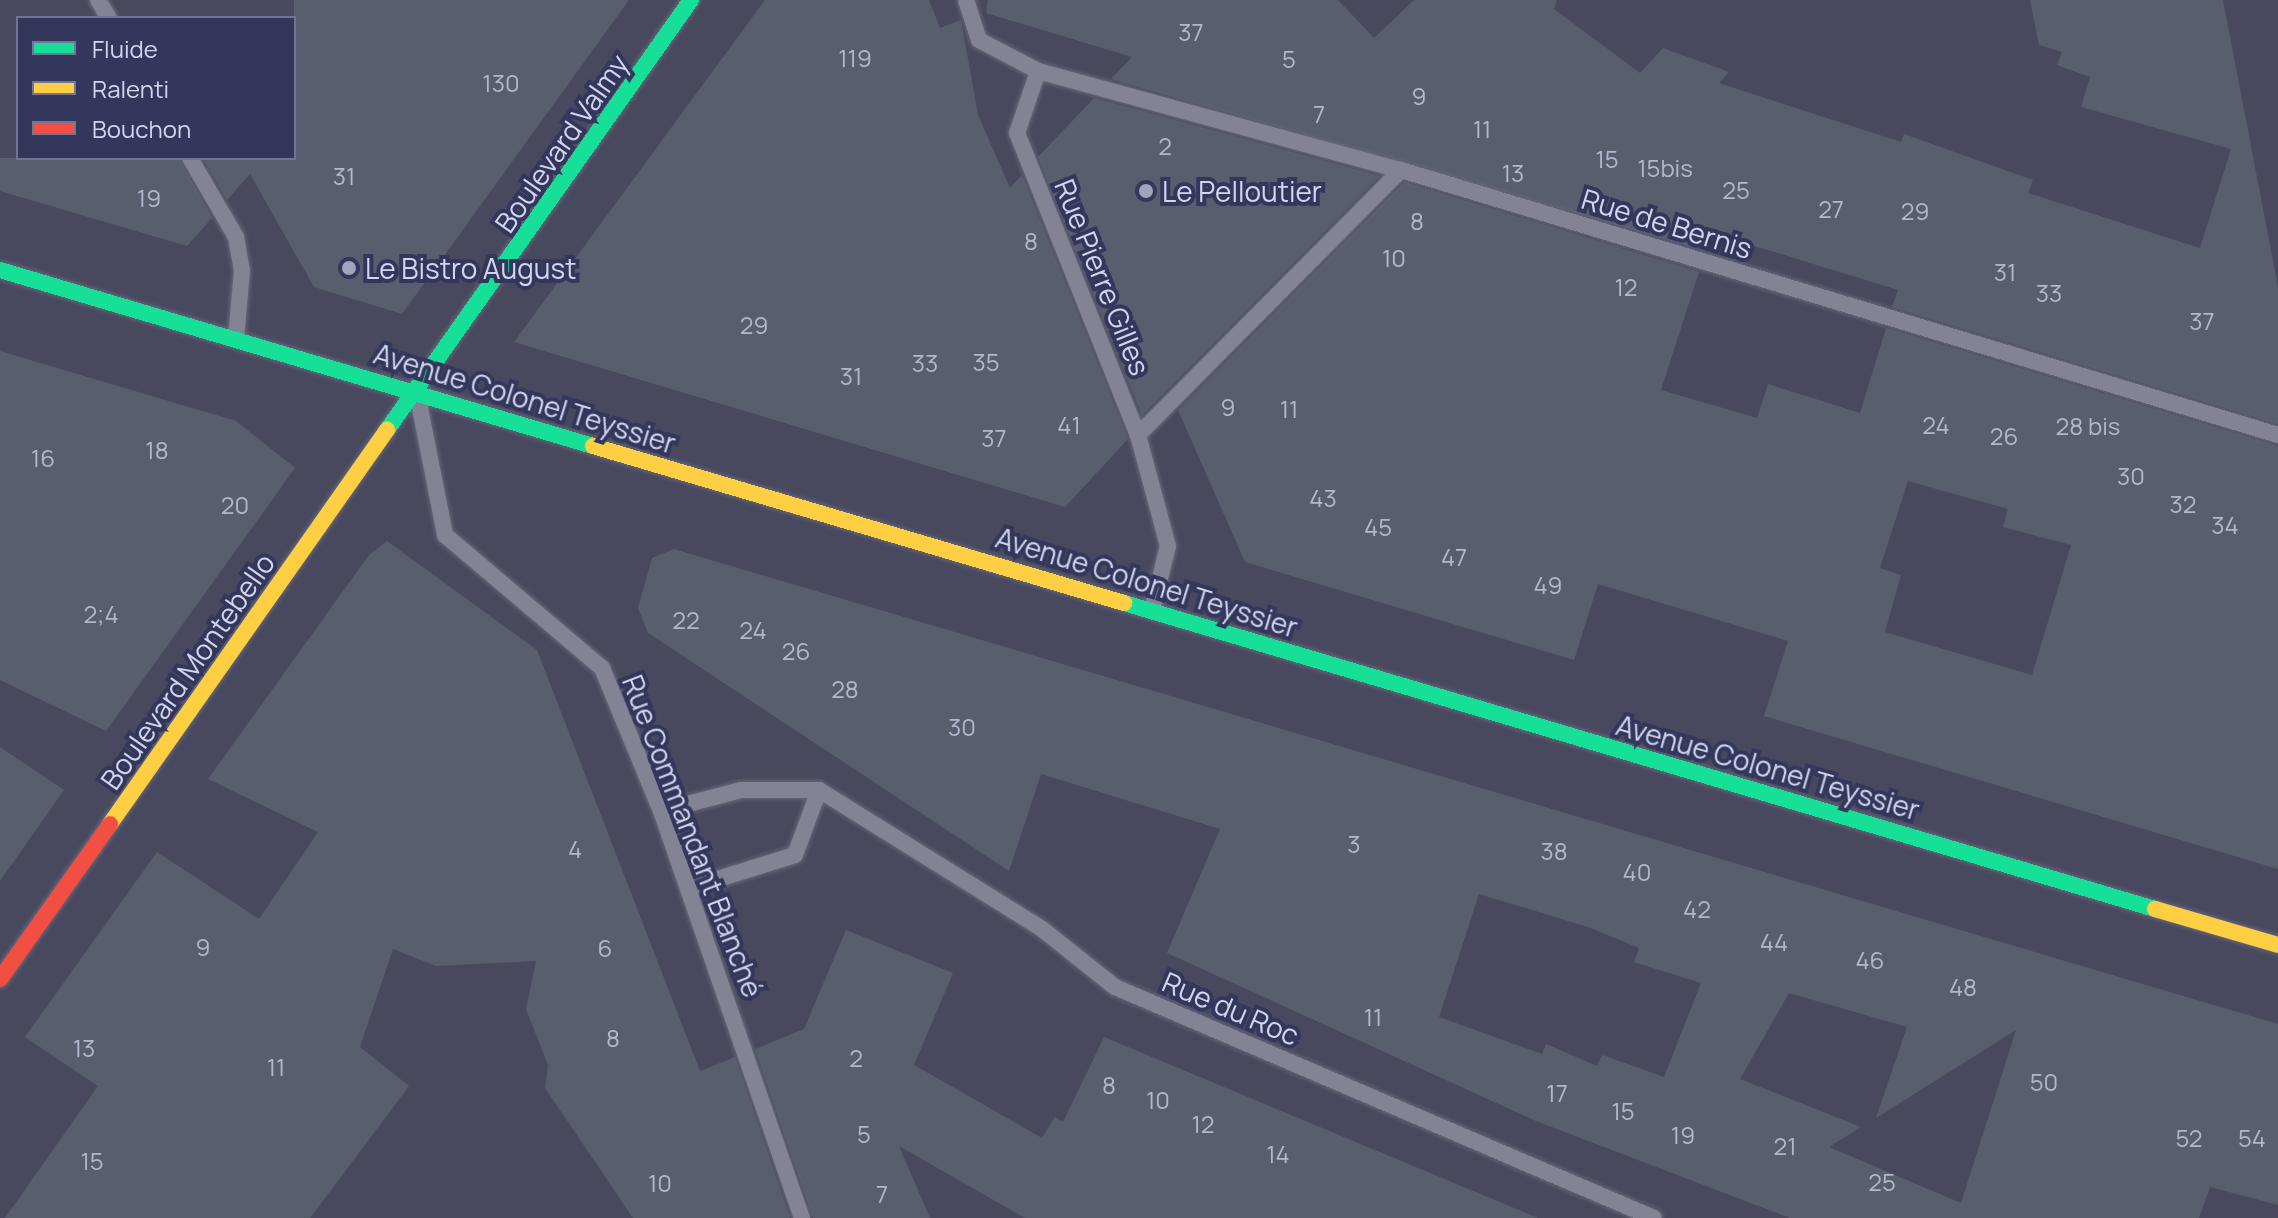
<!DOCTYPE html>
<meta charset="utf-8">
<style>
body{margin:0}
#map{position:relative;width:2278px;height:1218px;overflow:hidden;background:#48495e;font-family:Manrope,sans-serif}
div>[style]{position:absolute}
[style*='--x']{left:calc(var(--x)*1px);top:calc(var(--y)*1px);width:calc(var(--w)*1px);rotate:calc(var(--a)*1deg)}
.building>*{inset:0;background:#595e6f}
.roads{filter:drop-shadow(0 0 2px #66677a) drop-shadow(0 0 2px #66677a)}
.street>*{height:16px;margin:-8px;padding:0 8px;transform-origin:8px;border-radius:8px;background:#828495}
.fast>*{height:16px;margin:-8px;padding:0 8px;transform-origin:8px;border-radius:8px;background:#16e098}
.slow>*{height:16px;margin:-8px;padding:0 8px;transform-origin:8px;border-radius:8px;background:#ffcf43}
.jam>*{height:16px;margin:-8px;padding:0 8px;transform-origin:8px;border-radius:8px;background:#f24e42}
.dots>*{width:22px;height:22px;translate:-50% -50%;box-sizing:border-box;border:4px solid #33375c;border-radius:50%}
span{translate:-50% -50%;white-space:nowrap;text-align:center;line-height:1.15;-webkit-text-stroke:8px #33375c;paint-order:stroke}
.number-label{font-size:24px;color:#b3b7ce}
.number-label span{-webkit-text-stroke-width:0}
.street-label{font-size:28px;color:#d1d5ed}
.poi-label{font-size:28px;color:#d1d5ed}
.left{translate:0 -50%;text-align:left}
.legend{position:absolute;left:16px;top:16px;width:280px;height:144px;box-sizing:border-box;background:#33375c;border:2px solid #727696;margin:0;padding:10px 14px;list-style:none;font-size:24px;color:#d1d5ed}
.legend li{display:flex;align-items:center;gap:16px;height:40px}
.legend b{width:40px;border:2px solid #727696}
</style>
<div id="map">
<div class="building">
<i style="clip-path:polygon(294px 0,629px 0,402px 314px,314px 287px,250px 174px,227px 200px,203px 158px,294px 158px)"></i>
<i style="clip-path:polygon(765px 0,929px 0,940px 28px,961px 20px,978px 115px,1010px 188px,1022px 175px,1128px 439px,1065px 507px,514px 342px)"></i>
<i style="clip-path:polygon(988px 0,1338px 0,1374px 38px,1414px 0,1557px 0,1554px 9px,1640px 73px,1663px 48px,1729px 72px,1719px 83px,1901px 142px,1904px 134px,2033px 180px,2028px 193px,2200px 248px,2231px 149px,2081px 107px,2090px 77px,2057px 65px,2062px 52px,2039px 45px,2030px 0,2223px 0,2278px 287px,2278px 424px,1892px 307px,1898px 290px,1768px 250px,1711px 234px,1706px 251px,1111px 79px,1132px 57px,986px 13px)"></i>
<i style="clip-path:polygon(1094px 98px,1380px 176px,1142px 415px,1038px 157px)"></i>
<i style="clip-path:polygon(0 158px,179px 158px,212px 218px,187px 246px,0 191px)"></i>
<i style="clip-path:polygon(evenodd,1404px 182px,1699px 272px,1661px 390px,1757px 418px,1768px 384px,1860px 413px,1886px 328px,2278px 446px,2278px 869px,1764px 716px,1788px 641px,1598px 584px,1574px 660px,1245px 562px,1178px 410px,1404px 182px,1908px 481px,2008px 509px,2003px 527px,2071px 545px,2032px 675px,1885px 632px,1901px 575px,1880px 568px,1908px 481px)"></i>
<i style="clip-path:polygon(0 351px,236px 421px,295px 468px,106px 731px,0 680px)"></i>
<i style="clip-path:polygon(387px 541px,537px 650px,700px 1071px,735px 1057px,790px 1218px,633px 1218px,545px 1088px,548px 1065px,526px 1009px,536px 961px,436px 966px,393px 949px,360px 1047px,409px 1086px,310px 1218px,5px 1218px,98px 1086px,25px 1037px,157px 852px,259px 919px,318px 832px,208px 779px,369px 555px)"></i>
<i style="clip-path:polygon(evenodd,674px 549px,2278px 1024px,2278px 1205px,2210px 1187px,2199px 1218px,1790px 1218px,1536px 1121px,1167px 953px,1220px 829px,1041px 774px,1009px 871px,648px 633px,638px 608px,652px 558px,674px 549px,1479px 894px,1588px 927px,1639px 948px,1634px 962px,1701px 983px,1664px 1077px,1602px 1055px,1597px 1066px,1546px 1044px,1542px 1054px,1439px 1017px,1479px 894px,674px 549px,1789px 993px,1907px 1027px,1876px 1118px,2016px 1030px,1961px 1203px,1829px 1147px,1861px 1127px,1740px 1079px,1789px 993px)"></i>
<i style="clip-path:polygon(0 747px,64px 790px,0 881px)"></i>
<i style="clip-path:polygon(846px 930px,953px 973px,914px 1065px,1042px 1138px,1055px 1117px,1063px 1122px,1104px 1037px,1538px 1218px,1025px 1218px,899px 1146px,930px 1218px,813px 1218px,755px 1049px,804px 1029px)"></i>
</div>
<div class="roads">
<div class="street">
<i style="--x:98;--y:0;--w:21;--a:59"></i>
<i style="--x:966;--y:0;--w:42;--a:72"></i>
<i style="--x:979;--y:40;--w:67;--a:27.7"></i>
<i style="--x:1038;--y:71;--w:376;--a:15.3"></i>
<i style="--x:1401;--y:170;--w:916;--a:16.81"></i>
<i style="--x:1038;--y:71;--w:65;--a:108.7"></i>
<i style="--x:1017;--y:133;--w:325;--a:68.2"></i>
<i style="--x:1138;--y:435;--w:115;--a:74.9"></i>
<i style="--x:1168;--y:546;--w:66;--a:104"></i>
<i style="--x:190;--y:158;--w:91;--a:59.8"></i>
<i style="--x:236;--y:237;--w:34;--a:80"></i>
<i style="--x:242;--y:270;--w:69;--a:95"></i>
<i style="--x:417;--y:393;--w:145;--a:78.8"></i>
<i style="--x:445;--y:535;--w:206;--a:40.3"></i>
<i style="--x:602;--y:668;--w:155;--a:67.6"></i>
<i style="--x:661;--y:811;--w:431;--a:70.9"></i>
<i style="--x:1138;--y:435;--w:373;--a:-45.2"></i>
<i style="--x:661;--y:811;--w:83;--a:-14.7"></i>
<i style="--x:741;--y:790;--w:78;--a:0"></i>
<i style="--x:819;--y:790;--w:263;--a:31.9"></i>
<i style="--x:1042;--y:929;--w:93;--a:38.5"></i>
<i style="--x:1115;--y:987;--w:586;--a:23.2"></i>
<i style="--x:689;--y:888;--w:111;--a:-17.3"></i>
<i style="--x:795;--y:855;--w:69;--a:-69.7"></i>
</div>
<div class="fast">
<i style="--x:0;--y:270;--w:619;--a:16.53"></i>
<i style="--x:387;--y:430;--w:527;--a:-54.74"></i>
<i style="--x:1124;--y:603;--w:1075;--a:16.53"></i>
</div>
<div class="slow">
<i style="--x:593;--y:446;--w:554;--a:16.47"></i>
<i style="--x:110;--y:824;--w:482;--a:-54.9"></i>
<i style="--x:2155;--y:909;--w:128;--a:16.3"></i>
</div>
<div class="jam">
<i style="--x:0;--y:979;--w:190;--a:-54.6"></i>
</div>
</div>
<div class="dots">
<i style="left:1146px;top:191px;background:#a1a4bb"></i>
<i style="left:349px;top:268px;background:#a1a4bb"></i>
</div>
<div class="number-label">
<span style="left:1191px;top:32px">37</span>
<span style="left:855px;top:58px">119</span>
<span style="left:1289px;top:59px">5</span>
<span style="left:501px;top:83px">130</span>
<span style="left:1419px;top:96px">9</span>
<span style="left:1319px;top:114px">7</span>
<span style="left:1482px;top:129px">11</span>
<span style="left:1165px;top:146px">2</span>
<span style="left:1607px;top:159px">15</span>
<span style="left:1665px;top:168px">15bis</span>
<span style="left:1513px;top:173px">13</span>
<span style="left:344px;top:176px">31</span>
<span style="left:1736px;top:190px">25</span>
<span style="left:149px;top:198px">19</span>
<span style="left:1831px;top:209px">27</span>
<span style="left:1915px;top:211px">29</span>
<span style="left:1417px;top:221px">8</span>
<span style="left:1031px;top:241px">8</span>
<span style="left:1394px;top:258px">10</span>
<span style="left:2005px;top:272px">31</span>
<span style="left:1626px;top:287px">12</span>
<span style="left:2049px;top:293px">33</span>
<span style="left:2202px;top:321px">37</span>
<span style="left:754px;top:325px">29</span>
<span style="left:986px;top:362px">35</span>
<span style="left:925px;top:363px">33</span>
<span style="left:851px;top:376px">31</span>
<span style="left:1228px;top:407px">9</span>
<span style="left:1289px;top:409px">11</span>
<span style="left:1069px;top:425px">41</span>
<span style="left:1936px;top:425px">24</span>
<span style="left:2088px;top:426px">28 bis</span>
<span style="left:2004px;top:436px">26</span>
<span style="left:994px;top:438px">37</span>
<span style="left:157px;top:450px">18</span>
<span style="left:43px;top:458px">16</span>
<span style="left:2131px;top:476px">30</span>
<span style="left:1323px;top:498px">43</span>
<span style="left:2183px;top:504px">32</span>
<span style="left:235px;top:505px">20</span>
<span style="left:2225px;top:525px">34</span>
<span style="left:1378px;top:527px">45</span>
<span style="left:1454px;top:557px">47</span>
<span style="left:1548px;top:585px">49</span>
<span style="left:101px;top:614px">2;4</span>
<span style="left:686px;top:620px">22</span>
<span style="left:753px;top:630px">24</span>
<span style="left:796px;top:651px">26</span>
<span style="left:845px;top:689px">28</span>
<span style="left:962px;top:727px">30</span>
<span style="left:1354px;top:844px">3</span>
<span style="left:575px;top:849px">4</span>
<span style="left:1554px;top:851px">38</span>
<span style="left:1637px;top:872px">40</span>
<span style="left:1697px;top:909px">42</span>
<span style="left:1774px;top:942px">44</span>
<span style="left:203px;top:947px">9</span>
<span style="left:605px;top:948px">6</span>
<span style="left:1870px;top:960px">46</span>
<span style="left:1963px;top:987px">48</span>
<span style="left:1373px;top:1017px">11</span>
<span style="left:613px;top:1038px">8</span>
<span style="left:84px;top:1048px">13</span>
<span style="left:856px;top:1058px">2</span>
<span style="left:276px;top:1067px">11</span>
<span style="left:2044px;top:1082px">50</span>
<span style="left:1109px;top:1085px">8</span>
<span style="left:1557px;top:1093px">17</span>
<span style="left:1158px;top:1100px">10</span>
<span style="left:1623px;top:1111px">15</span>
<span style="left:1203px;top:1124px">12</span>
<span style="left:864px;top:1134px">5</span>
<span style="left:1683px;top:1135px">19</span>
<span style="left:2189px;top:1138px">52</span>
<span style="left:2252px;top:1138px">54</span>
<span style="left:1785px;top:1146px">21</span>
<span style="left:1278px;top:1154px">14</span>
<span style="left:92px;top:1161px">15</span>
<span style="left:1882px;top:1182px">25</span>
<span style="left:660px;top:1183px">10</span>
<span style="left:882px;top:1194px">7</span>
</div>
<div class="street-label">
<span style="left:561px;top:143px;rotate:-55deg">Boulevard Valmy</span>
<span style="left:1667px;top:223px;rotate:17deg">Rue de Bernis</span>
<span style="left:1103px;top:277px;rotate:68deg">Rue Pierre Gilles</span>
<span style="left:525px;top:398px;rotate:17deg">Avenue Colonel Teyssier</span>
<span style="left:1147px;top:582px;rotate:17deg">Avenue Colonel Teyssier</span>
<span style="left:187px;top:671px;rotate:-55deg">Boulevard Montebello</span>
<span style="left:1768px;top:767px;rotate:16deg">Avenue Colonel Teyssier</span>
<span style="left:693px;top:836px;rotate:69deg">Rue Commandant Blanché</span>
<span style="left:1231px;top:1008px;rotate:23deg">Rue du Roc</span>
</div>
<div class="poi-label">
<span class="left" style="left:1162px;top:191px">Le Pelloutier</span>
<span class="left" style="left:365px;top:268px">Le Bistro August</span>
</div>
<ul class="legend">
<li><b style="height:10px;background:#16e098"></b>Fluide</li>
<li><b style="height:10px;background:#ffcf43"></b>Ralenti</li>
<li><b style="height:10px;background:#f24e42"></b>Bouchon</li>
</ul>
</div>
